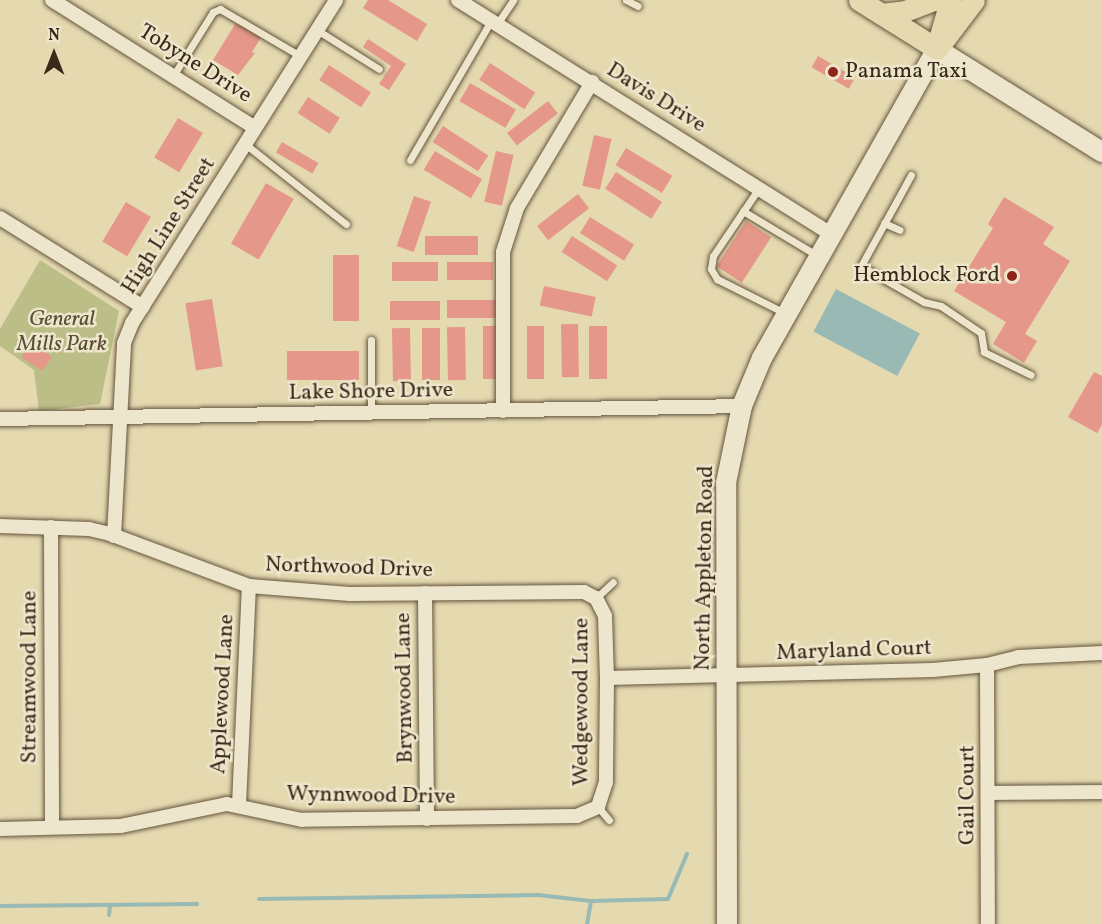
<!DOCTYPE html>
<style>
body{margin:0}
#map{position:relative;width:1102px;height:924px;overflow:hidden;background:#e5d9b0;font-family:Vollkorn,serif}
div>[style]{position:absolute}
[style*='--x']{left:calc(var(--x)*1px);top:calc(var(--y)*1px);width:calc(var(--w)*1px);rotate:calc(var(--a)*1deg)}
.green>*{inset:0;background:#bbbe87}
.water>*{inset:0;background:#98b9b4;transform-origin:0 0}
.stream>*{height:4px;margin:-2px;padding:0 2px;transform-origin:2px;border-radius:2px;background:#98b9b4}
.building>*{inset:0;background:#e59789;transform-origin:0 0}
.roads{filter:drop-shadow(0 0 2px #64553e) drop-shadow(0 0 2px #64553e)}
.lane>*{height:7px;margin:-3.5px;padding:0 3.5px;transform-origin:3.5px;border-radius:3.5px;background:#eee6cc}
.street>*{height:14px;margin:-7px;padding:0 7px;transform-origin:7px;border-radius:7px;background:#eee6cc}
.secondary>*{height:20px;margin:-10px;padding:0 10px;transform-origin:10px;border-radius:10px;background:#eee6cc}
.primary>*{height:21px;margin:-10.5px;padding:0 10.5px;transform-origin:10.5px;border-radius:10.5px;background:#e5d9b0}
.dots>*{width:16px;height:16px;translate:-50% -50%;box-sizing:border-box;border:3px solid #eee6cc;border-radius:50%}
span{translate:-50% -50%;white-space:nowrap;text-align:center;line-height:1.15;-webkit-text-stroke:5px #eee6cc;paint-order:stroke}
.street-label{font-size:22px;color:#392918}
.poi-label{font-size:22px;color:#392918}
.left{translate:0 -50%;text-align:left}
.right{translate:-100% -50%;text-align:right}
.park-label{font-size:22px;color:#5a4e34;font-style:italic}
.north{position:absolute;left:24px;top:24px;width:60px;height:60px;-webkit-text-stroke:4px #eee6cc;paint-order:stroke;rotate:0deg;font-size:16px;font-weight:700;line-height:24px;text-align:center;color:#392918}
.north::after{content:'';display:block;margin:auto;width:21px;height:27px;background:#392918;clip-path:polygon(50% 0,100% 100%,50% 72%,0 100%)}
</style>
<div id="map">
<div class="green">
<i style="clip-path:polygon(40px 260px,119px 311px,100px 404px,39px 411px,34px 370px,0 346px,0 329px)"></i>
</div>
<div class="water">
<i style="left:836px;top:289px;width:95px;height:48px;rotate:28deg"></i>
</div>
<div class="stream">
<i style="--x:259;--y:899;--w:279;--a:-0.8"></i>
<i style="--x:538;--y:895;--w:53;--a:6.5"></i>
<i style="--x:591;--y:901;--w:77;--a:-1.5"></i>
<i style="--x:668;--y:899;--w:49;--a:-67.1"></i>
<i style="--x:0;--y:906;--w:197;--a:-0.6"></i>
<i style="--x:109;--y:915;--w:10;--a:-84"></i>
<i style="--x:587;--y:924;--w:23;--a:-80"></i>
</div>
<div class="building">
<i style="clip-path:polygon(368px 0,388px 0,427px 24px,417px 41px,363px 8px)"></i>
<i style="clip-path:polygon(237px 21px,262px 36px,252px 52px,255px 53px,238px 75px,213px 60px)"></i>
<i style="clip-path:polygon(368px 39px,406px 64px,389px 90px,379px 84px,391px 66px,363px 47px)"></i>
<i style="left:818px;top:56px;width:43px;height:13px;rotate:30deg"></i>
<i style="left:490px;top:63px;width:54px;height:20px;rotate:33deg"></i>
<i style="left:329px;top:65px;width:50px;height:18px;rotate:33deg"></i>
<i style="left:470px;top:83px;width:53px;height:21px;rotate:30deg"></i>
<i style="left:308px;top:97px;width:38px;height:19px;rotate:33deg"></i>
<i style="left:548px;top:101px;width:16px;height:52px;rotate:52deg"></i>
<i style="left:178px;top:118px;width:29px;height:46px;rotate:31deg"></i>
<i style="left:443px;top:126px;width:54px;height:19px;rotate:33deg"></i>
<i style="left:594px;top:135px;width:18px;height:52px;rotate:13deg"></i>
<i style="left:282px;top:142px;width:42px;height:12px;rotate:30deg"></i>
<i style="left:626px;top:148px;width:54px;height:20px;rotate:31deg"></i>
<i style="left:435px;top:151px;width:55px;height:22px;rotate:31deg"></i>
<i style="left:496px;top:151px;width:18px;height:52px;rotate:13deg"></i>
<i style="left:616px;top:172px;width:55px;height:20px;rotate:33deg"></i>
<i style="left:266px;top:183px;width:32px;height:70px;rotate:30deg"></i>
<i style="left:578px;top:194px;width:18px;height:52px;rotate:52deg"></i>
<i style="left:414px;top:196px;width:18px;height:53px;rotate:19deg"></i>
<i style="clip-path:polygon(1004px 197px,1054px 227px,1043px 244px,1070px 261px,1025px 334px,1037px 341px,1024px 363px,993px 344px,1006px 322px,954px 291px,993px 228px,988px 224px)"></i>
<i style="left:126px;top:202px;width:29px;height:46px;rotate:31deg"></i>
<i style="left:590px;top:217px;width:52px;height:19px;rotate:32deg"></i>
<i style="left:746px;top:221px;width:30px;height:54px;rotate:33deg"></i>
<i style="left:425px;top:236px;width:53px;height:19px"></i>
<i style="left:572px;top:236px;width:54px;height:19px;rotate:33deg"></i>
<i style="left:333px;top:255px;width:26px;height:66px"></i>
<i style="left:438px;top:262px;width:19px;height:46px;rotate:90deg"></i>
<i style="left:493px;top:262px;width:18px;height:46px;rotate:90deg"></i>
<i style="left:544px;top:286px;width:53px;height:20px;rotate:12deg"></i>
<i style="left:212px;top:299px;width:68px;height:27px;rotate:81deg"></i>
<i style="left:500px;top:300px;width:18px;height:53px;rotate:90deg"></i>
<i style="left:390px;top:301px;width:50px;height:19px"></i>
<i style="left:578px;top:324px;width:53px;height:17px;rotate:89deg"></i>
<i style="left:483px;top:326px;width:16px;height:53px"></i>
<i style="left:527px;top:326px;width:17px;height:53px"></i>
<i style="left:589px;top:326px;width:18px;height:53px"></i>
<i style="left:465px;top:327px;width:53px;height:18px;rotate:89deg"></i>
<i style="left:410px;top:328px;width:53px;height:18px;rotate:89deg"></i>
<i style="left:422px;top:328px;width:18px;height:52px"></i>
<i style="left:31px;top:343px;width:25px;height:17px;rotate:34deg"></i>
<i style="left:287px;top:351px;width:72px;height:29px"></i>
<i style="clip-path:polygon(1094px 372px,1102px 376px,1102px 425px,1097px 433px,1068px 417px)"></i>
</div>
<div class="roads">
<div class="lane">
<i style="--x:626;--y:0;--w:13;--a:27"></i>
<i style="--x:497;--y:24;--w:29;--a:-56"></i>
<i style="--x:317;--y:30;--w:73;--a:32.2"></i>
<i style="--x:173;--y:76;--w:75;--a:-58"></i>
<i style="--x:213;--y:12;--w:8;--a:-23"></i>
<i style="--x:220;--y:9;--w:93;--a:30.4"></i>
<i style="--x:245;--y:144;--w:129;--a:38.4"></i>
<i style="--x:410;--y:160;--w:161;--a:-59.8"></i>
<i style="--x:911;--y:175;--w:104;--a:118.8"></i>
<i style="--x:861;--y:266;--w:73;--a:29.7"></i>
<i style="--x:924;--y:302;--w:17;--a:13"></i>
<i style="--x:941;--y:306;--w:48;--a:34"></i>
<i style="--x:981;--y:333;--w:19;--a:81"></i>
<i style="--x:984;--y:352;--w:52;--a:26.1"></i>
<i style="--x:759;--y:188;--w:82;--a:124.1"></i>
<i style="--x:713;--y:256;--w:13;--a:99"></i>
<i style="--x:711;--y:269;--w:12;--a:59"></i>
<i style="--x:717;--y:279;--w:76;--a:26.6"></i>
<i style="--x:743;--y:211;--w:87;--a:31"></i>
<i style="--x:884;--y:223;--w:17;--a:24"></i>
<i style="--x:371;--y:340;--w:72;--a:90"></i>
<i style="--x:596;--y:598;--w:23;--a:-43"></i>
<i style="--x:598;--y:807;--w:17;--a:50"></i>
</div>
<div class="street">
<i style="--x:52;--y:0;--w:239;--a:32.2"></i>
<i style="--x:458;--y:0;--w:439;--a:32.1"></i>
<i style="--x:0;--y:218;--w:168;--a:31.9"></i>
<i style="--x:503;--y:411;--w:159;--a:-90"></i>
<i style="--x:503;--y:252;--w:46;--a:-72.3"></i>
<i style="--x:517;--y:208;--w:147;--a:-59.2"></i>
<i style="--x:0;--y:419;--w:742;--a:-1"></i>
<i style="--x:0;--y:526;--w:89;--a:1.9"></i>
<i style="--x:89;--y:529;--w:22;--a:13"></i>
<i style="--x:110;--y:534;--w:148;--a:20.5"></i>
<i style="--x:249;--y:586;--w:101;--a:4.5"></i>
<i style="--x:350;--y:594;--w:234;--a:-0.5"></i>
<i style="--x:584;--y:592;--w:13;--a:27"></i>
<i style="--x:596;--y:598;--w:20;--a:63"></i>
<i style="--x:605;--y:616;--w:62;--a:88.2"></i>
<i style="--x:607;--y:678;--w:104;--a:90.6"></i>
<i style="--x:606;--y:782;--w:26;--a:108"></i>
<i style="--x:598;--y:807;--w:23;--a:157"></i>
<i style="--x:577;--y:816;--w:275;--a:179.2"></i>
<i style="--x:302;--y:820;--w:77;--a:-168"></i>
<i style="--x:227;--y:804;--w:108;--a:168.3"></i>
<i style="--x:121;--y:826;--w:121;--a:178.6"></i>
<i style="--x:51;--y:527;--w:300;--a:89.8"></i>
<i style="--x:114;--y:536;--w:193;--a:-87"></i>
<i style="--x:124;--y:343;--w:22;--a:-68"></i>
<i style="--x:132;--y:323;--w:382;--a:-57.7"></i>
<i style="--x:425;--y:593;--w:226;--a:89.5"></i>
<i style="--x:987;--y:665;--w:259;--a:89.8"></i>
<i style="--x:607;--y:678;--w:326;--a:-1.4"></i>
<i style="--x:933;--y:670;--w:54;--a:-5.3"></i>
<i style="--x:987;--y:665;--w:32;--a:-14"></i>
<i style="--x:1018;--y:657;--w:84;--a:-2.7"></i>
<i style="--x:991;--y:793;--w:111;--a:-0.5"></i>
<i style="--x:239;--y:805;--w:219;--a:-87.4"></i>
</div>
<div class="secondary">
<i style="--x:727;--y:924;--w:441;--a:-90.1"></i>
<i style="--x:726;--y:483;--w:79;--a:-78.3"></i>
<i style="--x:742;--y:406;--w:52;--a:-67.4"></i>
<i style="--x:762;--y:358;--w:355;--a:-60.5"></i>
<i style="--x:937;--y:49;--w:195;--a:32"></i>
</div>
<div class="primary">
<i style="--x:859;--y:0;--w:92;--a:32.1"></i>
<i style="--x:881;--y:14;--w:24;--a:-7"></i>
<i style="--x:905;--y:11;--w:30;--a:-21"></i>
<i style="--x:940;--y:36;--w:37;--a:-74"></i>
<i style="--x:937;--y:49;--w:61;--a:-52.9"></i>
</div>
</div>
<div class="dots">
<i style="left:833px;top:72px;background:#8f2418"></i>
<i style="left:1012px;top:276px;background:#8f2418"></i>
</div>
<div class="street-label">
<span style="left:195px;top:64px;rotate:32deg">Tobyne Drive</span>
<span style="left:656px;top:98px;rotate:32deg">Davis Drive</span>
<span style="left:169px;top:226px;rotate:-58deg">High Line Street</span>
<span style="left:371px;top:392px;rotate:-1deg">Lake Shore Drive</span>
<span style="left:349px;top:568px;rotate:2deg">Northwood Drive</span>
<span style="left:705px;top:568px;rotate:-89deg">North Appleton Road</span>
<span style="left:854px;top:651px;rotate:-2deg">Maryland Court</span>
<span style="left:30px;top:677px;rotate:-90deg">Streamwood Lane</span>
<span style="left:405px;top:688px;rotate:-91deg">Brynwood Lane</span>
<span style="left:223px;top:694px;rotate:-87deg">Applewood Lane</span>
<span style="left:582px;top:702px;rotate:-90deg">Wedgewood Lane</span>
<span style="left:968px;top:795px;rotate:-90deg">Gail Court</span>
<span style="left:371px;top:796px;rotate:1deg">Wynnwood Drive</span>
</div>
<div class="poi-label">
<span class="left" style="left:845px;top:72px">Panama Taxi</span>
<span class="right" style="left:1000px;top:276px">Hemblock Ford</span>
</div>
<div class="park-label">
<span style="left:62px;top:332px">General<br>Mills Park</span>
</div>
<div class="north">N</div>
</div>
